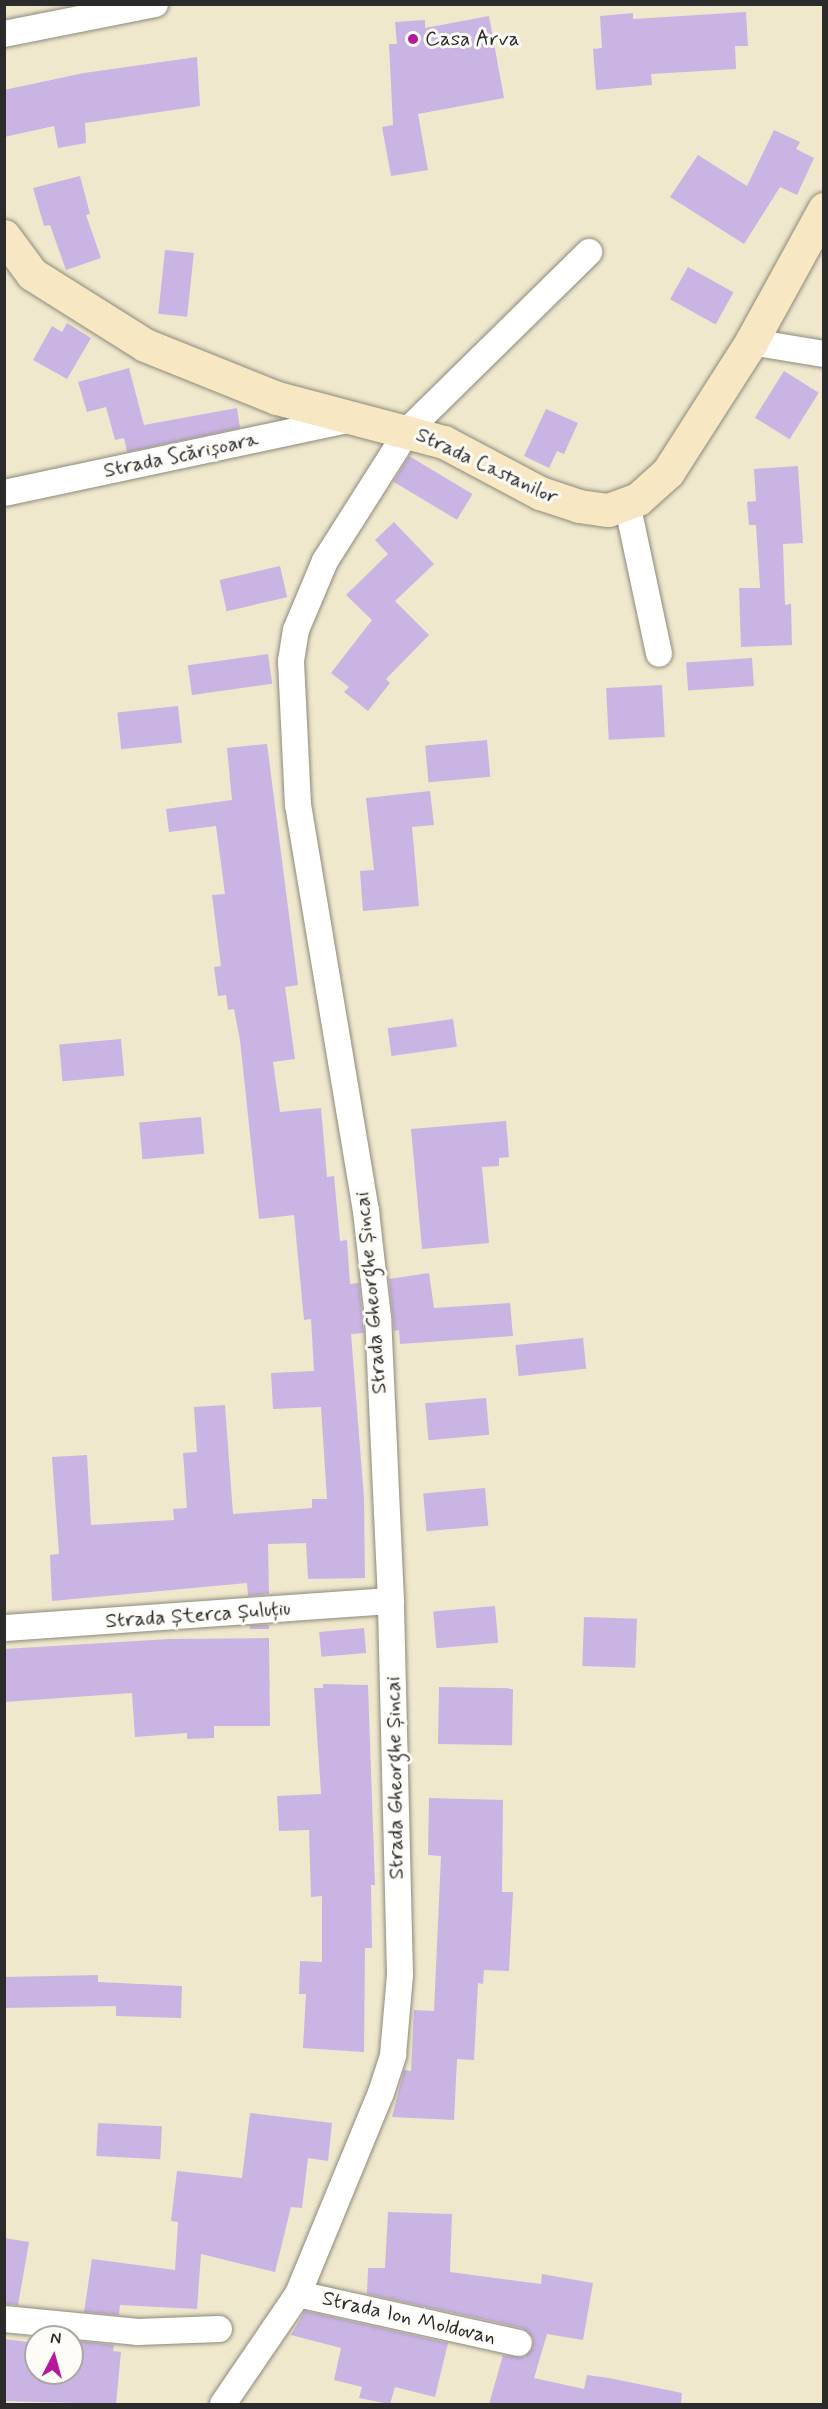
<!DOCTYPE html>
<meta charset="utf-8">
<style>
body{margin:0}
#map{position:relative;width:828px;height:2409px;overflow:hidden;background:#efe8cd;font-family:Mynerve,sans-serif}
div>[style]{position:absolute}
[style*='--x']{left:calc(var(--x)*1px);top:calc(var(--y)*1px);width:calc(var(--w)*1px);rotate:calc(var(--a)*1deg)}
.building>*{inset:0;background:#cab4e3;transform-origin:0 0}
.roads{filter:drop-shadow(0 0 2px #8d8a7c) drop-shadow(0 0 2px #8d8a7c)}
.street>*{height:26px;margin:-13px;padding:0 13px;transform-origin:13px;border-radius:13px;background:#fff}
.secondary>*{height:33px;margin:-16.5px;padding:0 16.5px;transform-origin:16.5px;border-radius:16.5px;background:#f8e7c3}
.dots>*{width:16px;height:16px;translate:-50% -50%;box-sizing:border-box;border:3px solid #fdfcf7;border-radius:50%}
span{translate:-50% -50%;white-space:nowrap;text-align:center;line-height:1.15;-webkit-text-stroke:6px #fdfcf7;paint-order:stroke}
.poi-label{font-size:21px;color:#2b2b2b}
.left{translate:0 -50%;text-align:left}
.street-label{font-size:21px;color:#2b2b2b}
.frame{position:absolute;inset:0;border:6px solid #2b2b2b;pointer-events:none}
.north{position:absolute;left:24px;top:2325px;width:60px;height:60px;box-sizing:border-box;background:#fdfcf7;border:2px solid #a9a8a5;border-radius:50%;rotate:6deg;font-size:16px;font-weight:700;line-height:24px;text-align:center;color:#2b2b2b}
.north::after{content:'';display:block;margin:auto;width:21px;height:27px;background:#b5179e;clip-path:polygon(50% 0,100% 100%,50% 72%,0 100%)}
</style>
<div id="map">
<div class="building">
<i style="clip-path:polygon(746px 12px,748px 46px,735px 46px,736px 69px,651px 74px,652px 85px,596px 90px,593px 49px,602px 48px,600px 16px,633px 13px,633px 19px)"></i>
<i style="clip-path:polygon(489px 16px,504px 98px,418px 114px,428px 170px,391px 176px,382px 127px,393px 125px,389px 44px,397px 44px,395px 22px,425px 20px,425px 28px)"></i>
<i style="clip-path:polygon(197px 57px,200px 106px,85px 123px,86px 143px,58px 148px,54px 126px,4px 137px,4px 90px,84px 73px)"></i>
<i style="clip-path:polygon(774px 130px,800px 142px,796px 149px,814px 158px,797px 195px,780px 187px,744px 244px,670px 197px,698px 155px,747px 186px)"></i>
<i style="clip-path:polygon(80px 176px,90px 214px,86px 215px,101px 258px,66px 270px,50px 225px,44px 226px,33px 188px)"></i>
<i style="left:165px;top:250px;width:29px;height:64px;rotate:6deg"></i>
<i style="left:688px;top:267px;width:52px;height:37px;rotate:29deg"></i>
<i style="clip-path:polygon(67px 323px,91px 338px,67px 379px,33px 360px,52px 326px,62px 332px)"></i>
<i style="clip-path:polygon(129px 368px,144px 425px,237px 408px,240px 428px,127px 452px,124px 438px,115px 440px,106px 407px,87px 412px,78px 382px)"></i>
<i style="left:784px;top:371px;width:41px;height:55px;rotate:32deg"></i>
<i style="clip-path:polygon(546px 409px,578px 423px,564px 454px,557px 451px,549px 468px,524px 456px)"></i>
<i style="left:409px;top:456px;width:74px;height:30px;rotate:31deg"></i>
<i style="clip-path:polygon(798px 466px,803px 543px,783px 544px,785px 605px,791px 604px,792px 645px,741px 647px,739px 588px,760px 588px,756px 525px,749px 525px,747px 502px,756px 501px,754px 469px)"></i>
<i style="clip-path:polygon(394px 522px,434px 564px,395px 601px,429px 635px,386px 679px,390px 683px,368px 711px,344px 692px,349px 687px,331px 673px,372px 620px,346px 595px,388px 554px,375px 540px)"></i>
<i style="left:280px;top:566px;width:32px;height:62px;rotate:77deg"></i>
<i style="left:268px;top:654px;width:30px;height:81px;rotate:82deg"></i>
<i style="left:752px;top:658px;width:28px;height:66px;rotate:86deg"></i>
<i style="left:662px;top:685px;width:52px;height:56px;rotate:87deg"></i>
<i style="left:178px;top:706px;width:37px;height:61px;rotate:84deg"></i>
<i style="left:487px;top:740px;width:37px;height:62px;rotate:85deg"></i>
<i style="clip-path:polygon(267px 744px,298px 985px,285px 987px,295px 1059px,273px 1062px,280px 1112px,321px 1108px,327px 1177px,334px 1176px,340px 1241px,347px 1240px,350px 1284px,359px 1283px,364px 1333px,351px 1334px,364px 1498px,365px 1578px,308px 1579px,306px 1543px,268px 1544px,269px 1594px,248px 1596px,247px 1583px,52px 1601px,50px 1555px,59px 1554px,52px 1457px,87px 1455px,91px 1525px,174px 1520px,173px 1509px,187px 1508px,183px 1453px,197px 1452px,194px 1407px,225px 1405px,233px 1514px,312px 1508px,312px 1499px,327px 1499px,321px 1407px,273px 1409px,271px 1373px,314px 1371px,311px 1319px,304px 1320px,294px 1215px,259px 1219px,240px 1040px,234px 1009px,228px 1010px,226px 995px,218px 996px,214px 967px,221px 966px,212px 895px,225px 894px,216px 826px,169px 832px,166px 809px,232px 800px,227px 748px)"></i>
<i style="clip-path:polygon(430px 791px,434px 825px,412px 827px,419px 906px,363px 911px,360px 871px,374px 870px,366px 798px)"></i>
<i style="left:453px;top:1019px;width:28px;height:66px;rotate:82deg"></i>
<i style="left:121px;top:1039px;width:37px;height:62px;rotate:85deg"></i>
<i style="left:201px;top:1117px;width:37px;height:62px;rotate:85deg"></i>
<i style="clip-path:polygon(506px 1121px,509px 1157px,499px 1158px,499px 1166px,482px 1167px,489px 1243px,422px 1249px,411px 1129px)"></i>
<i style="clip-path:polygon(429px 1273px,434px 1308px,510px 1303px,513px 1336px,400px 1344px,399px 1330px,394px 1331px,389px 1279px)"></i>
<i style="left:583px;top:1338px;width:31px;height:68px;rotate:84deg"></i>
<i style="left:486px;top:1398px;width:37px;height:61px;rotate:85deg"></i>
<i style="left:485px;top:1488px;width:38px;height:62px;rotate:85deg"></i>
<i style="left:495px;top:1606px;width:37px;height:62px;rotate:85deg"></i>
<i style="left:584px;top:1617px;width:53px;height:49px;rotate:2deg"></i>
<i style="left:269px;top:1625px;width:4px;height:19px;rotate:90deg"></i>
<i style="left:364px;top:1628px;width:25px;height:45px;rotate:85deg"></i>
<i style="clip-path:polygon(269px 1638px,270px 1726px,214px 1726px,214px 1738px,187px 1739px,187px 1733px,135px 1737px,132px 1693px,4px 1702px,4px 1649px,169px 1639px)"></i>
<i style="clip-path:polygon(323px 1684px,368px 1685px,375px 1885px,371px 1885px,372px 1948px,365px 1948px,364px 2052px,303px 2048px,306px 1994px,299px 1994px,300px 1961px,322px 1962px,322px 1896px,311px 1897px,309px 1830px,279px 1831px,277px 1796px,321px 1794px,314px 1688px,323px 1688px)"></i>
<i style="left:439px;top:1687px;width:74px;height:57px;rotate:1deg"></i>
<i style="clip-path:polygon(429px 1798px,503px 1800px,502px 1892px,513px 1892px,509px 1971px,484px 1970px,483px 1984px,478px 1983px,474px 2060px,457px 2059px,454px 2120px,392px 2117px,404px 2070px,411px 2071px,414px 2010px,434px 2011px,441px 1856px,428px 1855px)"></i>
<i style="clip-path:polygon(98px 1975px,98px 1982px,182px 1986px,181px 2018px,116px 2016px,116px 2006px,4px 2008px,4px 1977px)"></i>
<i style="clip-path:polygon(250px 2113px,332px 2123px,328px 2161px,308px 2158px,302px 2208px,291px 2207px,275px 2272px,201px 2254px,197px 2309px,120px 2305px,119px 2315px,84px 2312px,92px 2259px,175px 2270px,178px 2222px,171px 2221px,177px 2171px,242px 2178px)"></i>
<i style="left:98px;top:2123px;width:64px;height:33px;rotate:3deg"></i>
<i style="clip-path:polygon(388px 2212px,452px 2214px,450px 2272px,541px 2284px,542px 2274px,593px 2283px,583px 2340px,547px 2334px,534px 2378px,584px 2389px,587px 2375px,609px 2378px,682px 2393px,681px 2404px,489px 2404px,503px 2355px,524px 2357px,533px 2347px,533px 2338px,522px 2328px,367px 2294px,368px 2268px,385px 2268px)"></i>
<i style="clip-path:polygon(4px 2238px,29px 2242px,18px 2305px,4px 2304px)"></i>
<i style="clip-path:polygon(305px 2311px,448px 2343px,435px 2397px,395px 2387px,390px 2404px,359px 2398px,362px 2387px,334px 2380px,341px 2348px,291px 2335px)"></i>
<i style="clip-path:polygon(4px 2339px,36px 2343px,36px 2373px,72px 2373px,72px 2347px,78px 2348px,79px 2341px,114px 2345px,113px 2351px,121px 2352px,116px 2404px,4px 2401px)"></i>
</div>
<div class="roads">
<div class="street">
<i style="--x:4;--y:34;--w:154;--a:-11.2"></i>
<i style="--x:751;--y:342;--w:74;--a:9.3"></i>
<i style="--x:4;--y:493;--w:357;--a:-12"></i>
<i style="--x:627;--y:503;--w:154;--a:78"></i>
<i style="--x:4;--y:1628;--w:388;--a:-4"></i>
<i style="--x:298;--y:2294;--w:226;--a:12.5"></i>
<i style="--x:4;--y:2319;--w:135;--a:5.5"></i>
<i style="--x:138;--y:2332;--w:81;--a:-2.1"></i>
<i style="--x:223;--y:2404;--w:133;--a:-55.7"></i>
<i style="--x:298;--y:2294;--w:217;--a:-67.6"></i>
<i style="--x:381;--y:2093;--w:40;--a:-72"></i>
<i style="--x:393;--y:2055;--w:80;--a:-85"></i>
<i style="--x:400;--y:1975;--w:374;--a:-91.4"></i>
<i style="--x:391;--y:1601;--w:283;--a:-92.6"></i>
<i style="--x:378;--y:1318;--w:108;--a:-96.4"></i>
<i style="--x:366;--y:1211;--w:412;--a:-99.5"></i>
<i style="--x:298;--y:805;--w:144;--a:-92.8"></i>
<i style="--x:291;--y:661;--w:31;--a:-81"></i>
<i style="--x:296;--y:630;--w:75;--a:-67.2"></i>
<i style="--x:325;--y:561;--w:155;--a:-57.6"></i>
<i style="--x:408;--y:430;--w:254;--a:-44.5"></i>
</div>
<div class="secondary">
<i style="--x:4;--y:236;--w:47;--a:53.6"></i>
<i style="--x:32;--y:274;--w:133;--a:32.1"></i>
<i style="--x:145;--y:345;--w:142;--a:21.9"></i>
<i style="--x:277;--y:398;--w:173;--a:14.8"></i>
<i style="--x:444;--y:442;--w:109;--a:28"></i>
<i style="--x:540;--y:493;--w:41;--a:18.4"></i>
<i style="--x:579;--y:506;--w:29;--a:8"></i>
<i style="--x:608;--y:510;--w:32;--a:-20"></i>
<i style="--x:638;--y:499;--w:40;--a:-42"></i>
<i style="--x:668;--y:472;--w:154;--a:-57.4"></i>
<i style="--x:751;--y:342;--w:152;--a:-61.2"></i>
</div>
</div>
<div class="dots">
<i style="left:413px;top:39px;background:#b5179e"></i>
</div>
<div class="poi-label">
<span class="left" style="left:425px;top:39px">Casa Arva</span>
</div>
<div class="street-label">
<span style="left:181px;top:455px;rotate:-12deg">Strada Scărișoara</span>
<span style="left:487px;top:466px;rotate:25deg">Strada Castanilor</span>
<span style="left:371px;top:1293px;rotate:-95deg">Strada Gheorghe Șincai</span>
<span style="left:198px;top:1615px;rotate:-4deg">Strada Șterca Șuluțiu</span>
<span style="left:395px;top:1778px;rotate:-91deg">Strada Gheorghe Șincai</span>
<span style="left:409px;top:2318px;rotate:13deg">Strada Ion Moldovan</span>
</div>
<div class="frame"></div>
<div class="north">N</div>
</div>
